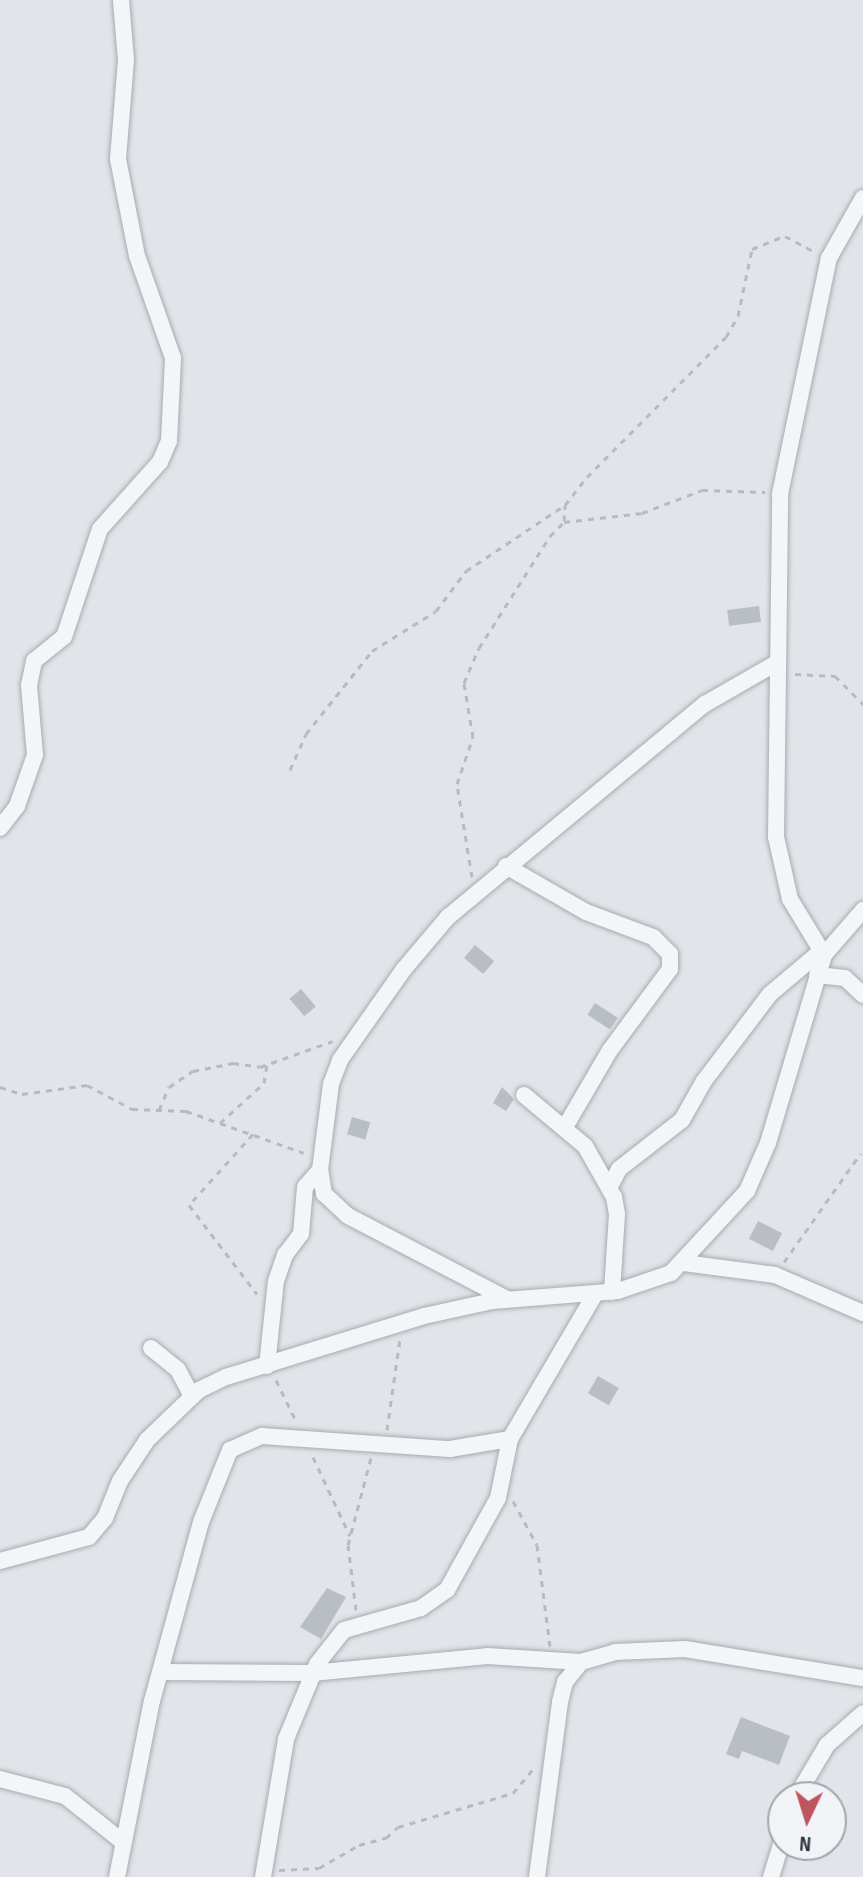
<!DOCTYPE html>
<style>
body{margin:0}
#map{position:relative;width:863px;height:1877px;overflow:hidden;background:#e1e4e8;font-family:"Sofia Sans Condensed",sans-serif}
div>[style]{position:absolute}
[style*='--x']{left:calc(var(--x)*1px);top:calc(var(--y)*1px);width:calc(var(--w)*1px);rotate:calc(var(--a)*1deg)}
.building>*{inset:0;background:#b9bdc4;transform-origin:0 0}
.path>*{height:3px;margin-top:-1.5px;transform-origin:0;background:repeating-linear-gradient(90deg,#b8bac0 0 6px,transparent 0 12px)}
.roads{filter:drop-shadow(0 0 2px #a7abb2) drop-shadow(0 0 2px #a7abb2)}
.minor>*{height:16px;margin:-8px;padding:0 8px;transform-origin:8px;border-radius:8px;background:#f4f5f7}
span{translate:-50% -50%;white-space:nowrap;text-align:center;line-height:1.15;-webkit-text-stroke:6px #f1f3f6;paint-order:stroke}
.north{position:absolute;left:767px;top:1781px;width:80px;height:80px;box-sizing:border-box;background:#f1f3f6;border:2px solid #a2a5ac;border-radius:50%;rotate:184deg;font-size:22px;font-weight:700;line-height:32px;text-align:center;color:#2c313e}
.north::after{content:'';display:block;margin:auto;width:28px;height:36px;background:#be555e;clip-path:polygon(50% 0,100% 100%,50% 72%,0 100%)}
</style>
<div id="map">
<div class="building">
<i style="left:759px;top:606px;width:16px;height:32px;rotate:83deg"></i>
<i style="left:475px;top:945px;width:25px;height:17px;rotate:40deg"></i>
<i style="left:301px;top:989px;width:23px;height:15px;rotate:50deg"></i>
<i style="left:595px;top:1003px;width:27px;height:14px;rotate:33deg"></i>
<i style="clip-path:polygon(502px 1087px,514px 1099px,506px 1111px,493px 1103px)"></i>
<i style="left:352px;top:1117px;width:19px;height:18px;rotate:16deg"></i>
<i style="left:758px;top:1221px;width:27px;height:20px;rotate:27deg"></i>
<i style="left:598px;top:1376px;width:24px;height:20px;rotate:30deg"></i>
<i style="clip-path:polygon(327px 1588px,346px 1597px,321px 1639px,300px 1627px)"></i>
<i style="clip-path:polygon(741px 1717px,790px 1736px,779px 1765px,742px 1751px,739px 1759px,726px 1754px)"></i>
</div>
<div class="path">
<i style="--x:564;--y:521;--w:16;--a:-86"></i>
<i style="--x:565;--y:505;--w:36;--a:-52"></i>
<i style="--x:587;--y:477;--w:197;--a:-45.2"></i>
<i style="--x:726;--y:337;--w:24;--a:-60"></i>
<i style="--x:738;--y:316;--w:68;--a:-78.2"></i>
<i style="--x:752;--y:249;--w:35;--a:-22"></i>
<i style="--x:785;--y:236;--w:34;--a:28"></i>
<i style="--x:795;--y:674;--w:40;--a:2.9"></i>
<i style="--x:835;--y:676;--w:40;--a:45"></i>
<i style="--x:290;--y:770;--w:39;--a:-66"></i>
<i style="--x:306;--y:734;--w:106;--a:-51.5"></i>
<i style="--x:372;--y:651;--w:75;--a:-32"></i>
<i style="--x:436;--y:611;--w:50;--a:-53.1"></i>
<i style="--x:466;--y:571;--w:119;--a:-33.7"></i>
<i style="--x:472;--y:877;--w:94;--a:-99.2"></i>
<i style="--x:457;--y:784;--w:50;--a:-71.2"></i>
<i style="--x:473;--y:737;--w:55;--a:-99.5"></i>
<i style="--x:464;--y:683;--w:38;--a:-67"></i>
<i style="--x:479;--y:648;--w:133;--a:-57.6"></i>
<i style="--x:550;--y:536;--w:20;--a:-45"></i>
<i style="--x:564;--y:522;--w:79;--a:-6.6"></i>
<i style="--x:642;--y:513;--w:64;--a:-21"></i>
<i style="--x:702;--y:490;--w:63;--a:1.8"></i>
<i style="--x:0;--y:1087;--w:23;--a:18"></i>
<i style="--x:22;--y:1094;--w:66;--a:-7.9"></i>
<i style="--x:87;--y:1085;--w:51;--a:28.1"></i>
<i style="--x:132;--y:1109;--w:54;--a:2.1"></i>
<i style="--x:186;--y:1111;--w:125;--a:19.6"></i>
<i style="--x:159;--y:1110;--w:25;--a:-67"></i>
<i style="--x:169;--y:1087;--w:29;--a:-34"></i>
<i style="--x:193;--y:1071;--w:41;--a:-11.3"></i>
<i style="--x:233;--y:1063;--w:27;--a:8"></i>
<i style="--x:260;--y:1067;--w:77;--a:-19.6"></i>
<i style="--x:220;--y:1123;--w:59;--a:-42.3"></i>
<i style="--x:264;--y:1083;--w:18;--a:-81"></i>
<i style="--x:253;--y:1134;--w:96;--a:132"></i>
<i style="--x:189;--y:1205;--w:112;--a:52.6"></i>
<i style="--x:784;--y:1262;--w:133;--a:-54.8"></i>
<i style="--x:276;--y:1380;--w:48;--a:64"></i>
<i style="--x:387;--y:1430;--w:92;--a:-81.9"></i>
<i style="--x:313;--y:1457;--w:87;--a:64.9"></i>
<i style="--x:513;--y:1501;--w:50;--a:61.4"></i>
<i style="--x:537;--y:1545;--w:102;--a:82.7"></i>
<i style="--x:356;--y:1610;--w:65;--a:-97"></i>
<i style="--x:348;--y:1545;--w:90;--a:-75.2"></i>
<i style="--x:279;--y:1870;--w:40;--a:-2.9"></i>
<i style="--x:319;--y:1868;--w:46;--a:-29.9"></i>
<i style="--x:359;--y:1845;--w:28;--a:-15"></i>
<i style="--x:386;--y:1838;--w:16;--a:-43"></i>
<i style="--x:398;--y:1827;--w:120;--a:-16.5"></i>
<i style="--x:513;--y:1793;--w:31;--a:-50"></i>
</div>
<div class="roads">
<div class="minor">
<i style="--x:0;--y:828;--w:28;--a:-52"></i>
<i style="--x:17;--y:806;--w:54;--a:-70.6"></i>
<i style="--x:35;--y:755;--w:70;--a:-94.9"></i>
<i style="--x:29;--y:685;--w:25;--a:-78"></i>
<i style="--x:34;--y:661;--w:38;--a:-39"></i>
<i style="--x:64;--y:637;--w:114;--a:-71.6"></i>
<i style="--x:100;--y:529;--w:90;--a:-48.2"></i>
<i style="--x:160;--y:462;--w:23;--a:-67"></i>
<i style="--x:169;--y:441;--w:83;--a:-87.2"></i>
<i style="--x:173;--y:358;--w:108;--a:-109.4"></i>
<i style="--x:137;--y:256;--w:99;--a:-101.1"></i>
<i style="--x:118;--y:159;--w:99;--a:-85.4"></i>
<i style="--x:126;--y:60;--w:60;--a:-94.8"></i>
<i style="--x:506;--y:866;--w:92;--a:29.9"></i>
<i style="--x:586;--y:912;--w:72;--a:20.5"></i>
<i style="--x:653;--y:937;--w:24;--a:45"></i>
<i style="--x:670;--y:954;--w:15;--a:90"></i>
<i style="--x:670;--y:969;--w:101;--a:126.5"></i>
<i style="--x:610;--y:1050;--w:89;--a:120.3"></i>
<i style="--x:824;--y:955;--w:66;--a:-121.3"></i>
<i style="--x:790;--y:899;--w:64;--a:-102.7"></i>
<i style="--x:776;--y:837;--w:343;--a:-89.3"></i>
<i style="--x:780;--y:494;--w:241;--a:-78.3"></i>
<i style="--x:829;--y:258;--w:69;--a:-60.5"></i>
<i style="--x:817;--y:975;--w:28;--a:6"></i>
<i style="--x:845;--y:978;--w:25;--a:43"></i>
<i style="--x:524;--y:1095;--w:80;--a:39.9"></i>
<i style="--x:585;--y:1146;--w:59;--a:60.4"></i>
<i style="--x:614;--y:1197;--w:17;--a:80"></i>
<i style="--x:617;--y:1214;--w:78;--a:93.7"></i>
<i style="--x:609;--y:1188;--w:21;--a:-62"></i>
<i style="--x:619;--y:1169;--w:80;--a:-37.9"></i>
<i style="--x:682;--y:1120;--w:45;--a:-60.6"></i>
<i style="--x:704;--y:1081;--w:109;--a:-52.8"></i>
<i style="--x:770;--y:994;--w:67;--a:-40.1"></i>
<i style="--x:684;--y:1263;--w:92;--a:7.5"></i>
<i style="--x:775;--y:1275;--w:96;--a:23.4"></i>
<i style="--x:507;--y:1299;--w:179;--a:-152.4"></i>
<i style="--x:348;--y:1216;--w:33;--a:-137"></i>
<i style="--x:324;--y:1194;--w:24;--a:-99"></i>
<i style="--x:320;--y:1170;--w:87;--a:-82.7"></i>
<i style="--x:331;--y:1084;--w:26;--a:-69"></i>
<i style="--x:340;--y:1060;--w:111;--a:-54.9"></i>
<i style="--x:404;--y:969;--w:68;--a:-49.8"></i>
<i style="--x:448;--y:917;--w:334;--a:-39.7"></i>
<i style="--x:705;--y:704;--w:84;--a:-29.9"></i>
<i style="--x:151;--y:1348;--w:35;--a:39"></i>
<i style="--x:178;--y:1370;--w:30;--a:62"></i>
<i style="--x:267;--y:1366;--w:85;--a:-84"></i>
<i style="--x:276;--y:1281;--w:28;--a:-71"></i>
<i style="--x:285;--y:1255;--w:26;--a:-53"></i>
<i style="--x:301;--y:1234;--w:47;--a:-85.1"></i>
<i style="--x:305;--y:1187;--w:23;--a:-49"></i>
<i style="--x:0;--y:1561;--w:92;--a:-15.1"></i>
<i style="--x:89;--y:1537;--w:25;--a:-50"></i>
<i style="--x:105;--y:1518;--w:40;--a:-68"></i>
<i style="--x:120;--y:1481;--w:49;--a:-56.6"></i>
<i style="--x:147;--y:1440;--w:72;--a:-43.9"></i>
<i style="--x:199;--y:1390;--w:30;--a:-26"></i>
<i style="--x:226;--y:1377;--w:207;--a:-17.1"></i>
<i style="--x:424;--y:1316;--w:70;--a:-12.4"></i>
<i style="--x:492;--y:1301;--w:126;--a:-4.5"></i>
<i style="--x:618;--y:1291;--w:56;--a:-18.8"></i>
<i style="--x:671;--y:1273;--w:112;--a:-47.2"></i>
<i style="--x:747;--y:1191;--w:52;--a:-66.4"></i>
<i style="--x:768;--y:1143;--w:196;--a:-73.4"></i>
<i style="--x:824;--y:955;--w:60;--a:-49.1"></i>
<i style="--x:161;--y:1672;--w:151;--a:0.4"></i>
<i style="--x:312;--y:1673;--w:176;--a:-5.5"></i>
<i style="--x:487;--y:1656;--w:94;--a:3.7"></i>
<i style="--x:0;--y:1779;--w:67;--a:14.7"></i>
<i style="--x:65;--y:1796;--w:74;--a:38.4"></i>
<i style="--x:796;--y:1797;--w:61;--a:-59.2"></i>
<i style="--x:827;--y:1745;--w:48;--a:-41.6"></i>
<i style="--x:117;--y:1877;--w:179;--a:-78.8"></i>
<i style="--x:152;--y:1701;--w:186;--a:-74.7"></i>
<i style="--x:201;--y:1522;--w:78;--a:-68.1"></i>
<i style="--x:230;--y:1450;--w:35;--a:-24"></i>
<i style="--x:262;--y:1436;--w:188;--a:4"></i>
<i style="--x:450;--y:1449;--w:61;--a:-9.5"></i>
<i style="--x:510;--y:1439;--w:168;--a:-59.6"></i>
<i style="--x:263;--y:1877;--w:140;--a:-80.5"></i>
<i style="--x:286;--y:1739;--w:81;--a:-67.5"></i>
<i style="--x:317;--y:1664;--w:43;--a:-51.5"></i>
<i style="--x:344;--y:1630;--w:80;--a:-15.9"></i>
<i style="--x:421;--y:1608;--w:32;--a:-35"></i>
<i style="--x:447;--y:1590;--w:105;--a:-61"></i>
<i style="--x:498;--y:1498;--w:60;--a:-78.5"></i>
<i style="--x:537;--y:1877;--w:177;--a:-82.5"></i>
<i style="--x:560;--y:1702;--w:21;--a:-76"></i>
<i style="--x:565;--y:1682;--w:26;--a:-51"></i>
<i style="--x:581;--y:1662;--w:35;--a:-16"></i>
<i style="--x:615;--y:1652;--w:70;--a:-2.5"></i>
<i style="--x:685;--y:1649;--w:180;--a:9.3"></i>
<i style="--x:771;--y:1877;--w:41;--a:-72.9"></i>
</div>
</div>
<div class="north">N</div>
</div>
